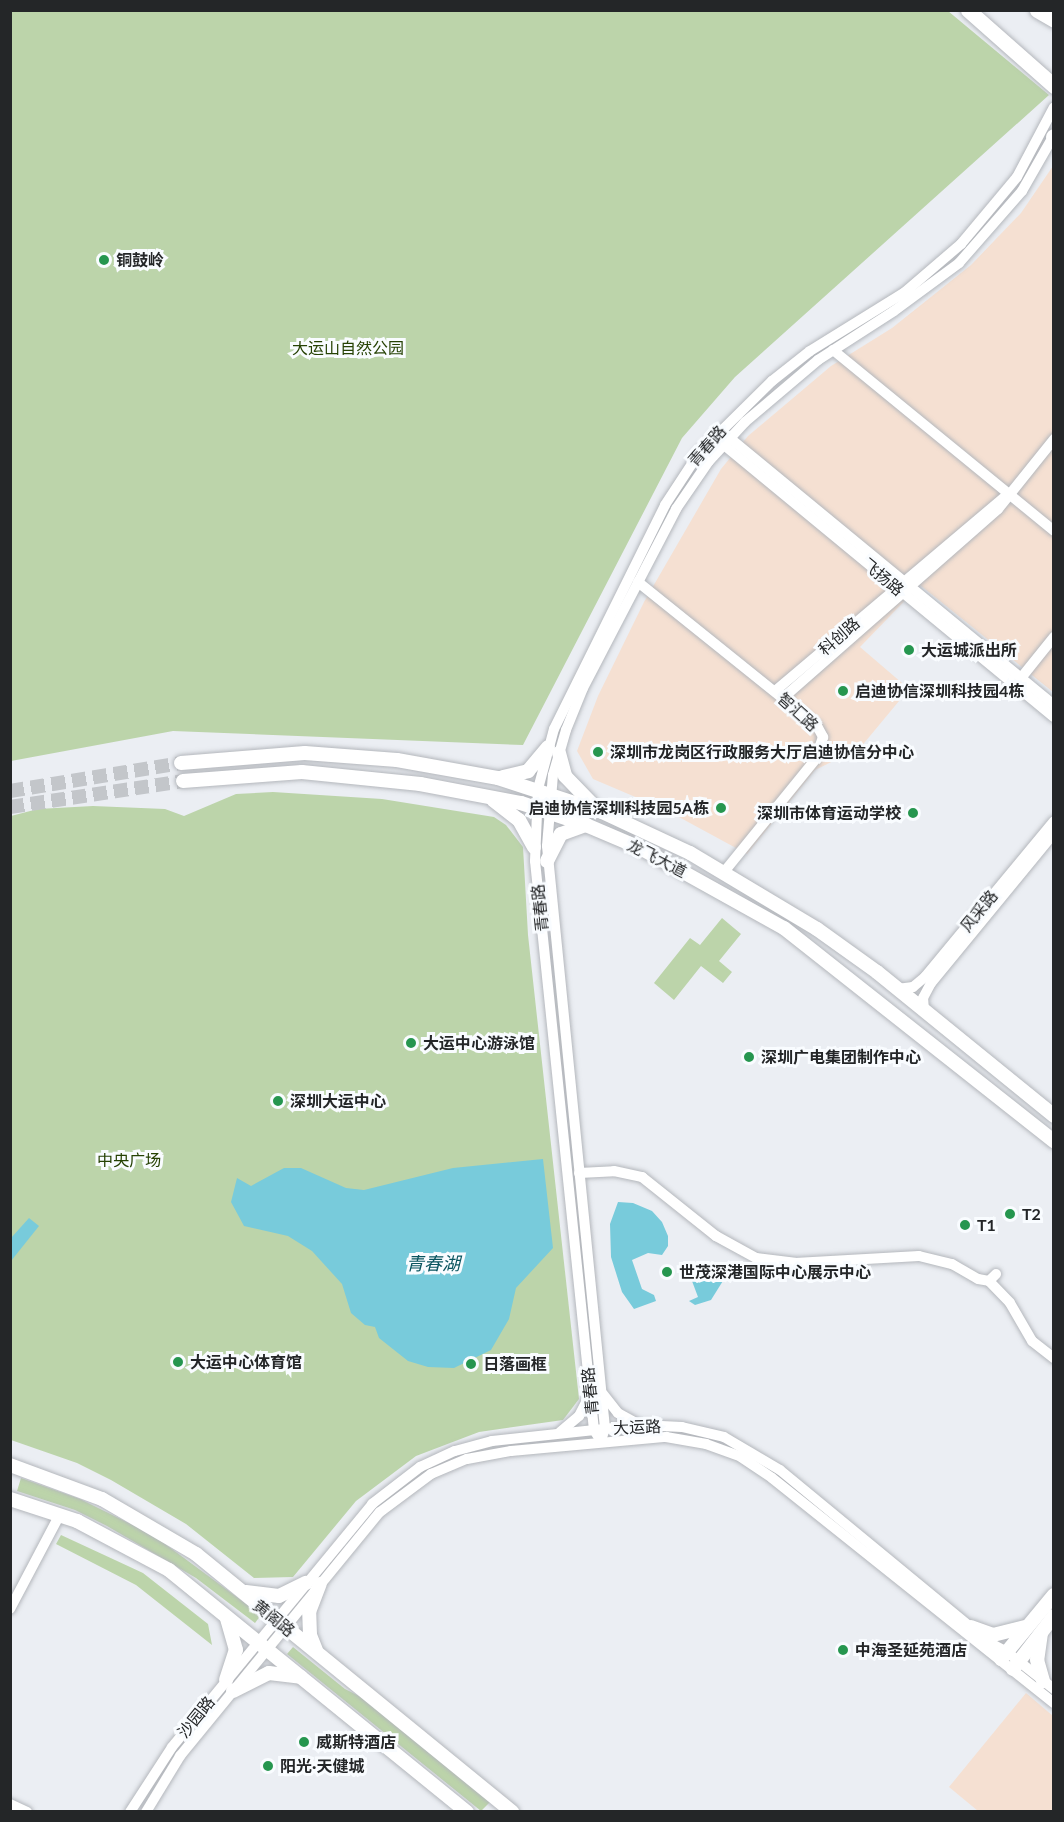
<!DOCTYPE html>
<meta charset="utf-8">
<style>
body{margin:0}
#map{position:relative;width:1064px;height:1822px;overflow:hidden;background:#ebeef3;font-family:Lato,"Noto Sans SC",sans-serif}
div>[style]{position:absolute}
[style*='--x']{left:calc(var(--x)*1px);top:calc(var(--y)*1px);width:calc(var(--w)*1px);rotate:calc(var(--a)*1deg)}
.commercial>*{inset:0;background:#f5e0d2}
.green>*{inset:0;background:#bcd4aa}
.water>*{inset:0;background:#78cbdb}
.major-tunnel>*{height:14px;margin-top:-7px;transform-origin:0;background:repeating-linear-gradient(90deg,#c3c6ca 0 14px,transparent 0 21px)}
.roads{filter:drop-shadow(0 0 2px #b4b7bc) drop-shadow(0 0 2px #b4b7bc)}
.minor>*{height:10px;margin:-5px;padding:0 5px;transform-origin:5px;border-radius:5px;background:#fff}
.major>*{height:14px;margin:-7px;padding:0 7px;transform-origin:7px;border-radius:7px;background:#fff}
.highway>*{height:15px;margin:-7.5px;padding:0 7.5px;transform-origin:7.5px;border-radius:7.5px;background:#fff}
.dots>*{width:16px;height:16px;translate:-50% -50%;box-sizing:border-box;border:3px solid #f9fcff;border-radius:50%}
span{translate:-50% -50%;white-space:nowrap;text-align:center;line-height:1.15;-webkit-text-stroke:6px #f9fcff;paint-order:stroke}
.poi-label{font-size:16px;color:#242628;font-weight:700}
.left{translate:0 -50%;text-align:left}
.right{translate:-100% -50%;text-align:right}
.park-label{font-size:16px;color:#264204}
.street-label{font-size:16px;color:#242628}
.water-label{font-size:18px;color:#09545f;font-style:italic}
.frame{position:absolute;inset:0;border:12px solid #242628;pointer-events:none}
</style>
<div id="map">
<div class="commercial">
<i style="clip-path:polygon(1053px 166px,1053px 692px,920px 585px,860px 647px,909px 689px,860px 748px,815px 770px,747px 854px,666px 810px,593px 779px,577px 751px,598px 696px,644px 602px,721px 469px,748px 436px,831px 366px,892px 328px,971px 265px,1021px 213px)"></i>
<i style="clip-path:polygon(1026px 1693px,1053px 1716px,1053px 1811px,978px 1811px,949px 1787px)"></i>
</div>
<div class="green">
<i style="clip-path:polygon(11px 11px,948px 11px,1049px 95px,735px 377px,682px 438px,523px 745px,173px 731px,11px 761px)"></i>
<i style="clip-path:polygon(273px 792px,382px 799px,494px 817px,506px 825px,523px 847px,528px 935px,579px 1399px,563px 1420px,479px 1432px,416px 1456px,356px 1501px,293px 1577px,254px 1578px,186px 1524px,111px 1480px,77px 1463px,11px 1440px,11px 816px,38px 809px,93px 806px,165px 809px,184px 816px,236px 794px)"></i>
<i style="clip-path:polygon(722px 918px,741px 934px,719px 961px,732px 972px,723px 983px,701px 966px,674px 1000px,654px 983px,690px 938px,700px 945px)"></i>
<i style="clip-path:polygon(21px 1478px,80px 1499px,153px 1535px,261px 1615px,255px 1623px,196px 1578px,107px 1526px,75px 1510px,17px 1491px)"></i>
<i style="clip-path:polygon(61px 1535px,143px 1573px,208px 1624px,212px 1645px,136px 1585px,56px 1544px)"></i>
<i style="clip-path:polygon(293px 1647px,345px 1689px,367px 1700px,491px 1801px,481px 1811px,287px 1654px)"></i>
</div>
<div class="water">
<i style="clip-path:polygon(543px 1159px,553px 1248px,516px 1288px,509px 1319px,491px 1350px,454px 1368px,428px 1367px,408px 1361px,379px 1338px,375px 1327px,365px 1325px,351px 1313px,342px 1284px,312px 1251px,288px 1236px,244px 1226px,231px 1202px,237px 1178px,251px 1186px,284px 1168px,301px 1168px,346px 1188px,364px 1190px,453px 1168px)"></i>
<i style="clip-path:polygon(618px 1202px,633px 1203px,652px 1211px,662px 1222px,668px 1236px,668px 1246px,662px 1255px,648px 1253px,632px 1260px,642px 1289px,654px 1295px,656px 1301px,634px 1309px,622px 1292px,611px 1257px,610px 1224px)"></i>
<i style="clip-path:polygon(29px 1218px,39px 1226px,11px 1261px,11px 1238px)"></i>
<i style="clip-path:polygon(705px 1263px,723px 1265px,726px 1276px,711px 1300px,695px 1305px,689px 1301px,698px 1297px,692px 1281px)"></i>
</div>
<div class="major-tunnel">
<i style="--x:10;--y:791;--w:173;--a:-9.3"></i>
<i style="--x:10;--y:807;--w:175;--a:-8.5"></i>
</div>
<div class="roads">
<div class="minor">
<i style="--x:833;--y:350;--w:286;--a:39.3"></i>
<i style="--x:725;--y:434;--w:426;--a:39.5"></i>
<i style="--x:719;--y:441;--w:434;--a:39.5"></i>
<i style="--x:638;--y:582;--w:230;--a:38.8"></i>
<i style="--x:817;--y:726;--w:13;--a:61"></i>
<i style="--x:823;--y:737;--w:24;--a:109"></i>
<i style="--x:815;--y:760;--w:144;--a:129.1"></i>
<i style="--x:1021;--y:678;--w:53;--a:-51.2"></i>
<i style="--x:775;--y:691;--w:302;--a:-40.2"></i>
<i style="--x:783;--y:698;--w:286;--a:-41.3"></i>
<i style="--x:998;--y:509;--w:90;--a:-51.3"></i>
<i style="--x:897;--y:989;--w:16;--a:-7"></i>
<i style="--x:913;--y:987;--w:16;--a:-40"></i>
<i style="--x:925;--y:977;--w:202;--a:-50.4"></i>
<i style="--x:924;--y:1011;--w:13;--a:-94"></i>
<i style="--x:923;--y:998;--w:17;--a:-62"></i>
<i style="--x:931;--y:983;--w:194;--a:-50.6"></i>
<i style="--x:579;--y:1173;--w:35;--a:-3"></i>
<i style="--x:614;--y:1171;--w:29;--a:12"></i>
<i style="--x:642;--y:1177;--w:95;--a:38.6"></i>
<i style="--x:716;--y:1236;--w:46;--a:28.8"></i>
<i style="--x:756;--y:1258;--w:39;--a:7"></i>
<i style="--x:795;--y:1263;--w:124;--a:-3.2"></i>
<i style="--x:919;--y:1256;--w:34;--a:14"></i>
<i style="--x:952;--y:1264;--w:30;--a:30"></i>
<i style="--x:978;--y:1279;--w:11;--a:10"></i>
<i style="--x:989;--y:1281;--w:10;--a:-45"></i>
<i style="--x:989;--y:1281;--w:30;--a:46"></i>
<i style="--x:1010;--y:1303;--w:44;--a:59.9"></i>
<i style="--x:1032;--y:1341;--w:28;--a:38"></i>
<i style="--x:603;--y:1394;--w:24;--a:52"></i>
<i style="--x:618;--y:1413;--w:23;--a:29"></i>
<i style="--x:560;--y:1432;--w:25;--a:-40"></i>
<i style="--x:579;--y:1416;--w:22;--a:-63"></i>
<i style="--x:601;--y:1441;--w:13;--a:-122"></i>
<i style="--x:594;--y:1430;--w:572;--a:-95.92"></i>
<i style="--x:535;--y:861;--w:72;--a:-87.6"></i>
<i style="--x:538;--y:789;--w:62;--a:-75.1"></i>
<i style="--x:554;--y:729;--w:250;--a:-63.6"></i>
<i style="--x:665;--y:505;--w:62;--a:-56.8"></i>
<i style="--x:699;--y:453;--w:103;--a:-44.6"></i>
<i style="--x:772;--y:381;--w:48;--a:-38.3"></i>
<i style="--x:810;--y:351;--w:112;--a:-31.8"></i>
<i style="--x:905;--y:292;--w:74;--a:-40.6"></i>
<i style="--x:961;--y:244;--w:87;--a:-50.1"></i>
<i style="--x:1017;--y:177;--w:79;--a:-62.1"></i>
<i style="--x:601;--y:1441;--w:14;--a:-73"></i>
<i style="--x:605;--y:1428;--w:585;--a:-95.69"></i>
<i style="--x:547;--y:846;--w:71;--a:-85.2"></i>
<i style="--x:553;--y:775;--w:47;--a:-73.9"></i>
<i style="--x:566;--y:730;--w:45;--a:-68"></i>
<i style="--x:583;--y:688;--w:202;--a:-62.5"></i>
<i style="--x:676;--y:509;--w:58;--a:-55.5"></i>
<i style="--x:709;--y:461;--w:53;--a:-47.3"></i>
<i style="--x:745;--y:422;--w:96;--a:-40.3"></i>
<i style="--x:818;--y:360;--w:90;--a:-32.8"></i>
<i style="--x:894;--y:311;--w:81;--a:-36.4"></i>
<i style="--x:959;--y:263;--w:96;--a:-48.8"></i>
<i style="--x:1022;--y:191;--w:64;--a:-60.3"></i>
<i style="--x:10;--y:1609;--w:107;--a:-62.2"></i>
<i style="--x:10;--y:1804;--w:19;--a:25"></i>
<i style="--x:130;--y:1812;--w:77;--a:-57.1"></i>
<i style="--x:172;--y:1747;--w:315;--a:-50.5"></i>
<i style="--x:372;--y:1504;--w:61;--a:-37.6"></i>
<i style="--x:420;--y:1467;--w:38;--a:-25"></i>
<i style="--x:455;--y:1451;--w:38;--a:-15"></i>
<i style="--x:492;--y:1441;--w:150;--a:-6.1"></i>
<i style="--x:641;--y:1425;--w:41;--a:2.8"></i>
<i style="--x:682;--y:1427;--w:43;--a:13.4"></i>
<i style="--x:724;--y:1437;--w:65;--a:30.5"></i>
<i style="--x:780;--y:1470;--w:272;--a:39.5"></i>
<i style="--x:990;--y:1643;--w:19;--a:28"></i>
<i style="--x:1007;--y:1652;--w:60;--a:38.2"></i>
<i style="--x:146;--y:1812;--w:66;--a:-58.7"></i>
<i style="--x:180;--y:1756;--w:315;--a:-50.7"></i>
<i style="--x:380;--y:1512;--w:64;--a:-36.7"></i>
<i style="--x:431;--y:1474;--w:39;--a:-23"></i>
<i style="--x:467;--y:1459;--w:45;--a:-10.3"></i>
<i style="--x:511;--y:1451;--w:156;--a:-5.2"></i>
<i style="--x:666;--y:1437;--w:41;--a:9.9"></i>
<i style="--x:706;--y:1444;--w:37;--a:20"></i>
<i style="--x:741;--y:1457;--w:37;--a:34"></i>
<i style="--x:772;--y:1478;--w:361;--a:38.6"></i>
</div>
<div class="major">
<i style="--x:1053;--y:137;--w:1;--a:-45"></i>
<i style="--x:559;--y:753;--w:24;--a:75"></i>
<i style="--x:565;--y:776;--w:37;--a:46"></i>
<i style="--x:181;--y:763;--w:124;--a:-4.6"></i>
<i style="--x:305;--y:753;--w:92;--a:4.4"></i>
<i style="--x:397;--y:760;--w:103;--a:10.1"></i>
<i style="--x:498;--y:778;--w:109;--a:18.1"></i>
<i style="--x:602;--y:812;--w:97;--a:25"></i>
<i style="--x:690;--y:853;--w:148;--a:30.9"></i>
<i style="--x:817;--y:929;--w:74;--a:35.6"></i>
<i style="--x:877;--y:972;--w:228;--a:39.1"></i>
<i style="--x:503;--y:777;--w:26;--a:-13"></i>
<i style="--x:528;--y:771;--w:31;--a:-50"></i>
<i style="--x:183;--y:781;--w:119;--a:-4.3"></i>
<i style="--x:302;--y:772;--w:119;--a:5.8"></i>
<i style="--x:420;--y:784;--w:103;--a:10.7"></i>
<i style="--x:521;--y:803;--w:69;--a:18.7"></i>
<i style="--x:586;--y:825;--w:59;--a:23.1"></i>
<i style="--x:640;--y:848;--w:165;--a:29.1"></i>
<i style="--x:784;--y:928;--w:344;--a:38.3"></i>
<i style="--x:493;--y:800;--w:33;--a:38"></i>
<i style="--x:519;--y:820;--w:31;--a:61"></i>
<i style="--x:547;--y:861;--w:30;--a:-63"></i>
<i style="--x:561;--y:834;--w:27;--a:-20"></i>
<i style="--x:10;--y:1465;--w:98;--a:20.3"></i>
<i style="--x:102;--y:1499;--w:109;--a:30.3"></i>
<i style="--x:196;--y:1554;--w:408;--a:39.2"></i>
<i style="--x:10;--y:1499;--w:71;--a:18.2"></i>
<i style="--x:77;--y:1521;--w:104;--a:28"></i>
<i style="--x:169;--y:1570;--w:384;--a:39.1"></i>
<i style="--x:246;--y:1592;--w:33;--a:7"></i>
<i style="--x:279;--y:1596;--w:30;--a:-26"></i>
<i style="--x:971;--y:1627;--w:23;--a:20"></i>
<i style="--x:993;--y:1635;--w:33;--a:-14"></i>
<i style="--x:1041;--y:1633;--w:27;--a:98"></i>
<i style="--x:1037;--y:1660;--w:22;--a:74"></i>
<i style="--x:316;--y:1650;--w:16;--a:-112"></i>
<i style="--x:310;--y:1635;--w:23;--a:-92"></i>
<i style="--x:309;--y:1612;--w:30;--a:-69"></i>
<i style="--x:1001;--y:1659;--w:83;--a:-50.4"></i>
<i style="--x:1013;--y:1669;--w:67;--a:-52.3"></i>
<i style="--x:226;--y:1680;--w:32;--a:-72"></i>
<i style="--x:236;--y:1650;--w:33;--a:-106"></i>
<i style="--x:233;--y:1691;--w:40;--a:-26.6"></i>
<i style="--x:269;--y:1673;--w:32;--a:7"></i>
</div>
<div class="highway">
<i style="--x:968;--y:10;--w:115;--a:41.5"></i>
<i style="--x:1037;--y:10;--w:20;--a:30"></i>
</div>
</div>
<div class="dots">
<i style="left:104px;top:260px;background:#26964f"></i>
<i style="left:909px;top:650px;background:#26964f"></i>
<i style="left:843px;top:691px;background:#26964f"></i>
<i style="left:598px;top:752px;background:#26964f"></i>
<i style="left:721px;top:808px;background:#26964f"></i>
<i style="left:913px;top:813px;background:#26964f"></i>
<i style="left:411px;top:1043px;background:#26964f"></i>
<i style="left:749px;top:1057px;background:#26964f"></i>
<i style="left:278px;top:1101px;background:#26964f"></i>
<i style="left:1010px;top:1214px;background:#26964f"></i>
<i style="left:965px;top:1225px;background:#26964f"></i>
<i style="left:667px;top:1272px;background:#26964f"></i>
<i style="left:178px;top:1362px;background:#26964f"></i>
<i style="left:471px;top:1364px;background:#26964f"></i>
<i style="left:843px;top:1650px;background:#26964f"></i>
<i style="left:304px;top:1742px;background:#26964f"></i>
<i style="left:268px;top:1766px;background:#26964f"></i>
</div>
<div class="poi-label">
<span class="left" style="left:116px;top:260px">铜鼓岭</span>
<span class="left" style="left:921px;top:650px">大运城派出所</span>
<span class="left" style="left:855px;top:691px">启迪协信深圳科技园4栋</span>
<span class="left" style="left:610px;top:752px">深圳市龙岗区行政服务大厅启迪协信分中心</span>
<span class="right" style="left:709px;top:808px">启迪协信深圳科技园5A栋</span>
<span class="right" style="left:901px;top:813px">深圳市体育运动学校</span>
<span class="left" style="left:423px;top:1043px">大运中心游泳馆</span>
<span class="left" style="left:761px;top:1057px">深圳广电集团制作中心</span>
<span class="left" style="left:290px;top:1101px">深圳大运中心</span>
<span class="left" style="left:1022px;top:1214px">T2</span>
<span class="left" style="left:977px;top:1225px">T1</span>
<span class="left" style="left:679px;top:1272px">世茂深港国际中心展示中心</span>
<span class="left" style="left:190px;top:1362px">大运中心体育馆</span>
<span class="left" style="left:483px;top:1364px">日落画框</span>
<span class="left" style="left:855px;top:1650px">中海圣延苑酒店</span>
<span class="left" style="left:316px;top:1742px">威斯特酒店</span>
<span class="left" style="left:280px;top:1766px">阳光·天健城</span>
</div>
<div class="park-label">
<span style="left:348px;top:348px">大运山自然公园</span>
<span style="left:129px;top:1160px">中央广场</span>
</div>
<div class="street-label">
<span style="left:707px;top:446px;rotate:-49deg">青春路</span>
<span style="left:883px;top:577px;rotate:40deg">飞扬路</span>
<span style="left:839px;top:636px;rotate:-41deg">科创路</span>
<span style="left:798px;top:712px;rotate:42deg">智汇路</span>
<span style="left:657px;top:858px;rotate:27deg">龙飞大道</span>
<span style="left:540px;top:908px;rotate:-96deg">青春路</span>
<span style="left:979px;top:911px;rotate:-51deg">风采路</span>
<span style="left:590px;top:1391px;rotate:-96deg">青春路</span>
<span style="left:637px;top:1427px;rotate:-2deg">大运路</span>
<span style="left:274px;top:1618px;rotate:39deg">黄阁路</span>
<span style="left:196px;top:1717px;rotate:-51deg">沙园路</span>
</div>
<div class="water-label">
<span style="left:433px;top:1263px">青春湖</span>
</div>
<div class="frame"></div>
</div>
